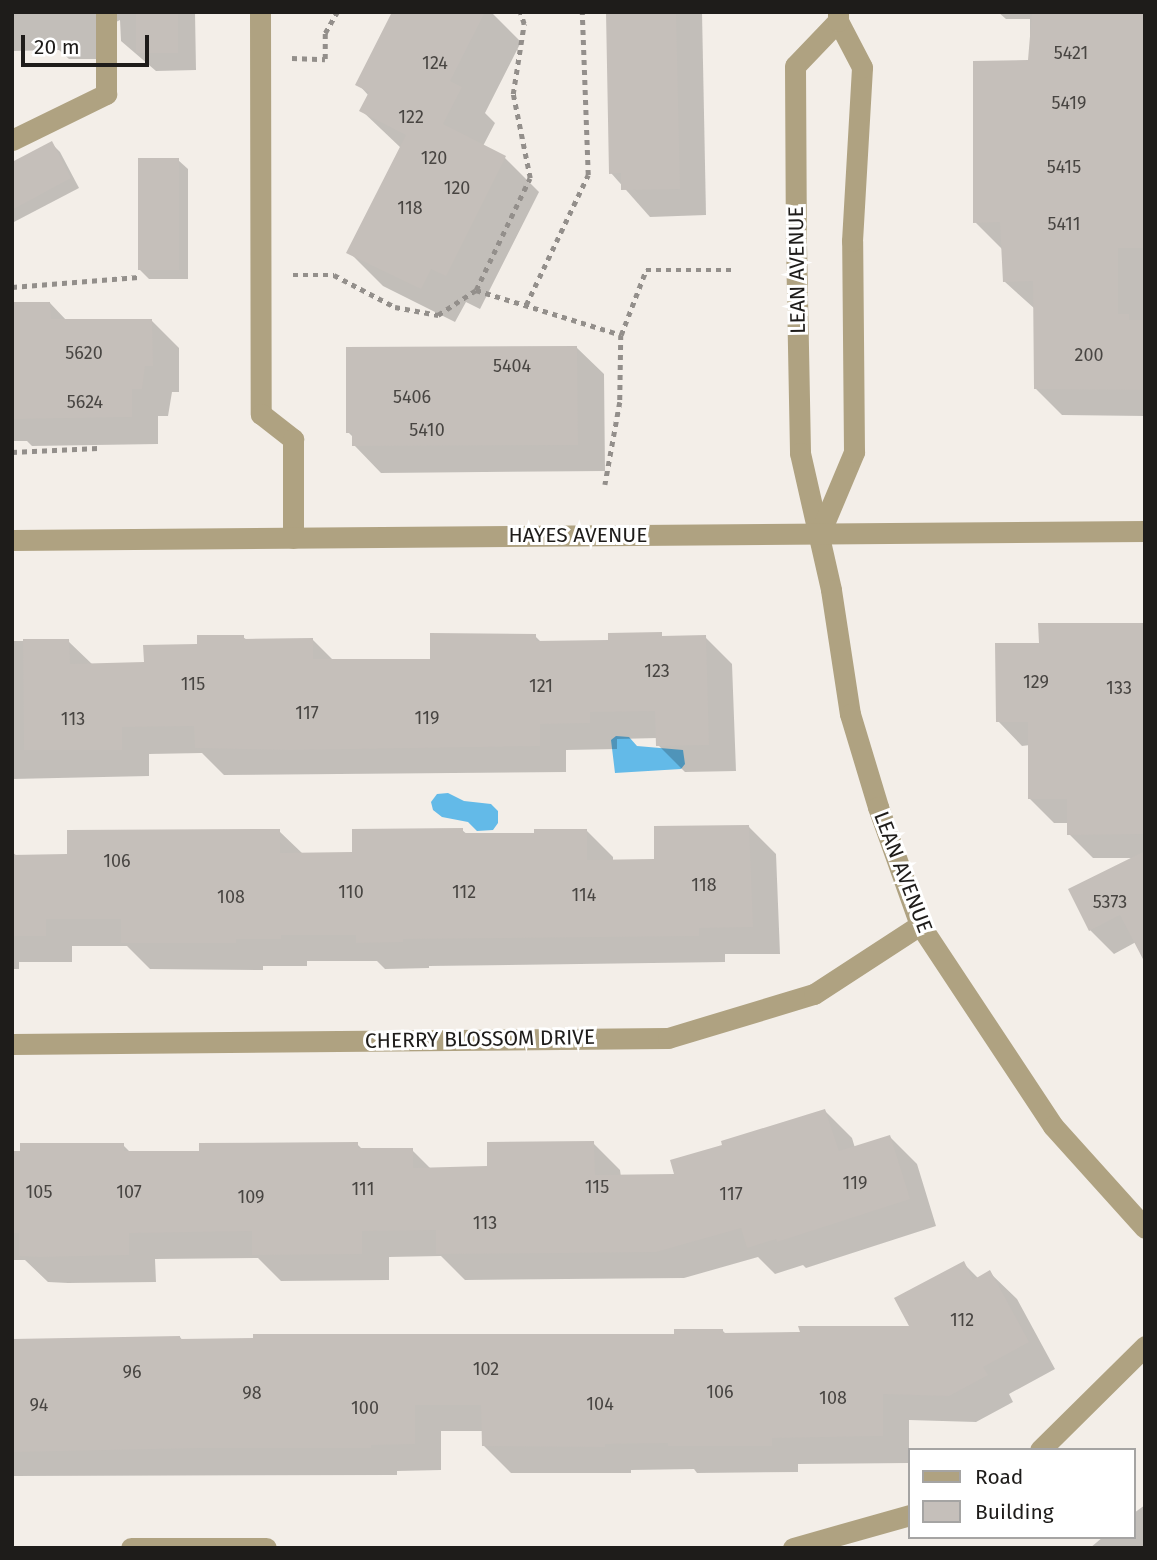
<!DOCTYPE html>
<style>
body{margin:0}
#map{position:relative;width:1157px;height:1560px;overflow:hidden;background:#f3eee8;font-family:"Fira Sans",sans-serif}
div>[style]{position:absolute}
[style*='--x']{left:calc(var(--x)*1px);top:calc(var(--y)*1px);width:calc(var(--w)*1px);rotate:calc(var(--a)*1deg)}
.water>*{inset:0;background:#63bae8}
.shadow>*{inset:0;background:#0003}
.building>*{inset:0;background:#c5bfba;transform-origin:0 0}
.path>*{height:4.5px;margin-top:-2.25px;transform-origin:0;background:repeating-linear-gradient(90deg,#938f8b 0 5px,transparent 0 10px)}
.minor>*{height:21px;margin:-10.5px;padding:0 10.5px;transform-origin:10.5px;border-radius:10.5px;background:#afa281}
span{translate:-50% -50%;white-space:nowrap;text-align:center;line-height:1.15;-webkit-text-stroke:6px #fff;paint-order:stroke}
.number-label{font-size:18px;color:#484542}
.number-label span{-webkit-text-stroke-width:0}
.street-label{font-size:21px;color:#1e1c1a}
.frame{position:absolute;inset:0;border:14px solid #1e1c1a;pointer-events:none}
.legend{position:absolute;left:908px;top:1448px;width:228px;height:91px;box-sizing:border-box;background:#fff;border:2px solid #a5a4a3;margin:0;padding:9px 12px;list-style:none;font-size:21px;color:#1e1c1a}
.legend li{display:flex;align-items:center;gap:14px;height:35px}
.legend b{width:35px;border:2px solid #a5a4a3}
.scale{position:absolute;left:21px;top:35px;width:128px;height:32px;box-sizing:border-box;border:4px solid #1e1c1a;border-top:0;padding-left:9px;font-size:21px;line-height:24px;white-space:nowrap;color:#1e1c1a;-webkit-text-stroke:5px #fff;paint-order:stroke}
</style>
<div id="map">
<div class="water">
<i style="clip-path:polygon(616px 736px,629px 737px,637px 746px,683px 750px,685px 764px,681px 769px,615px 773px,611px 740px)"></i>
<i style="clip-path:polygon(448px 793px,464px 801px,491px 804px,498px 811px,498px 823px,493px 830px,477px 831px,468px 822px,442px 817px,433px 810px,431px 802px,437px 794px)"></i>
</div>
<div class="shadow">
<i style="clip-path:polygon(12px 12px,195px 12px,196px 70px,156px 71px,121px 41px,120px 20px,112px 24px,110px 59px,69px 59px,59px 50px,12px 51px)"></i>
<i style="clip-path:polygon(394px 12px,491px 12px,521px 42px,485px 113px,495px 123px,483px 146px,505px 158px,539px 192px,480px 309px,466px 302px,455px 322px,383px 286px,349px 252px,401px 148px,361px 110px,369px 96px,358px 84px)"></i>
<i style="clip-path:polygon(607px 12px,702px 12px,706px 215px,650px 217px,611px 173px)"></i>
<i style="clip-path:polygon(998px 12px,1145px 12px,1145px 416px,1062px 415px,1035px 388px,1035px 309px,1005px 282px,1003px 250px,975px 222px,1030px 62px,1030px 19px,1006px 19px)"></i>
<i style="clip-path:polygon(51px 143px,60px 152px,79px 188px,12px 223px,12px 164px)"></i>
<i style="clip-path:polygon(178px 160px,188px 169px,188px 279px,149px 279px,140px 270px)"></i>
<i style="clip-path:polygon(12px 303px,50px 303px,67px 321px,152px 321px,179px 348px,179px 392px,172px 392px,168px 416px,158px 416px,158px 444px,32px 446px,27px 441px,12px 441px)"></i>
<i style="clip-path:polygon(576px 347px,604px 374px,605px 471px,381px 473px,354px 445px,353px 437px,348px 432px)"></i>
<i style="clip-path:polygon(1145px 625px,1145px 952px,1136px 942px,1114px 954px,1090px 930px,1070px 890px,1135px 858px,1093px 858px,1069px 834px,1069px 823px,1054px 823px,1030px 799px,1030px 745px,1022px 746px,998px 721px,1040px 644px)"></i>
<i style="clip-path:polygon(610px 635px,705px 637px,732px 664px,736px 771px,685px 772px,658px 745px,658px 738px,617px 739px,617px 749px,566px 750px,566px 772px,224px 775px,202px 753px,149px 754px,149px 776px,12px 779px,12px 641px,68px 641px,93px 665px,145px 664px,199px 646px,243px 637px,247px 640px,312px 639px,334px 661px,432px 661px,535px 636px,542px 643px,610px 642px)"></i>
<i style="clip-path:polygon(749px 827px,776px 854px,780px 954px,725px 954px,725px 962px,429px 966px,429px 968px,385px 969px,377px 961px,307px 961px,307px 966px,263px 966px,263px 970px,150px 969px,127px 946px,72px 946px,72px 962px,19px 962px,19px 969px,12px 969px,12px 852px,17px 856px,69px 855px,279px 831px,303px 854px,354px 854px,462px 830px,468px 835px,536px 835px,586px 830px,613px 857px,613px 862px,656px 861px)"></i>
<i style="clip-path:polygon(825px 1111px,852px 1138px,855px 1148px,890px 1137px,917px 1164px,936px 1226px,806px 1268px,803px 1265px,775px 1274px,758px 1257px,684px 1278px,465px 1280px,441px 1256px,389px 1257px,389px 1280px,281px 1281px,258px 1258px,155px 1259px,156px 1282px,68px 1283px,48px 1282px,25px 1260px,12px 1260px,12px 1152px,123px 1145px,131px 1153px,201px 1153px,357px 1144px,363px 1150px,412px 1150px,431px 1169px,489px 1168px,593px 1143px,620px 1170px,621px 1177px,676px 1176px,724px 1146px)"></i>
<i style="clip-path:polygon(964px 1264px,979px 1279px,990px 1273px,1017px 1299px,1055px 1369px,1009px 1394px,1013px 1402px,976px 1422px,909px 1420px,909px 1463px,798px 1464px,798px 1472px,697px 1473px,694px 1469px,631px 1470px,631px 1473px,511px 1473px,484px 1446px,483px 1431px,441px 1431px,441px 1470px,397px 1471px,397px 1475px,12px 1476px,12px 1341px,180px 1337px,183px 1341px,676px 1336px,722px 1330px,727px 1335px,912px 1328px)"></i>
<i style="clip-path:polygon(1145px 1505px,1145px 1548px,1090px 1548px,1103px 1537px,1134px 1537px,1134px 1513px)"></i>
</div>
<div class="building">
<i style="left:136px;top:12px;width:42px;height:41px"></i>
<i style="clip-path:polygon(392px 12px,485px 12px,450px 81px,462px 87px,443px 124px,506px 156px,446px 276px,431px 269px,421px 289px,346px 253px,406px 135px,359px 111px,369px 92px,355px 85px)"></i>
<i style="clip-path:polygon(606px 12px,676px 12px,680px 189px,621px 190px,621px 173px,609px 174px)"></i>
<i style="clip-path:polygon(1032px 12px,1145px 12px,1145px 248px,1118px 248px,1118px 314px,1129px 314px,1129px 320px,1145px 320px,1145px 390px,1034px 389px,1033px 281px,1003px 282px,1000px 222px,973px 223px,973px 61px,1028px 60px)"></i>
<i style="clip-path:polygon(52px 141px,71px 178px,12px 210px,12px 162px)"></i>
<i style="left:138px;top:158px;width:41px;height:112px"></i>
<i style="clip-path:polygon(12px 302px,50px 302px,51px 319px,152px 319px,153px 366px,145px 366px,142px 389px,132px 389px,132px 417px,12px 419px)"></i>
<i style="clip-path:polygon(577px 346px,578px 445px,352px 446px,352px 433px,346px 433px,346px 347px)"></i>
<i style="clip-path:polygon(1038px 623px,1145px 623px,1145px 834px,1067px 835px,1067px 799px,1028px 799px,1028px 722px,996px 722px,995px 643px,1039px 643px)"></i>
<i style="clip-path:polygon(662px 632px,662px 636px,706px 635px,709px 745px,656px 746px,655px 711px,590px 712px,590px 723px,540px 724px,540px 746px,290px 750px,195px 748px,194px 726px,122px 727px,122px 750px,24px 750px,23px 639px,69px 639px,70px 664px,144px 662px,143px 645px,197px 644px,197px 635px,244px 635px,244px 639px,313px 638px,313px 659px,430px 659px,430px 633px,536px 634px,536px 641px,608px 640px,608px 633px)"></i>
<i style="clip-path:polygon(749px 825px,753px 927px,699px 928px,699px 936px,403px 939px,403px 942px,356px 943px,356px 935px,281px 935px,281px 939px,236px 939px,236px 943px,121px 943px,121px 919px,46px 919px,46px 936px,12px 936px,12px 855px,67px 854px,67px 830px,280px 829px,280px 853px,352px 852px,352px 829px,463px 828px,463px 833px,534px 833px,534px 829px,587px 829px,587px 860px,654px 859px,654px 826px)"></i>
<i style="clip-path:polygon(1145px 851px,1145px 963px,1120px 915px,1089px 931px,1068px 889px)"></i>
<i style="clip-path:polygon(825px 1109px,839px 1151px,890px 1135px,910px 1199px,777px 1242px,776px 1239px,747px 1248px,741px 1228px,656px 1252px,565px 1253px,436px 1254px,436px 1230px,362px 1231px,362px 1254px,252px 1255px,252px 1231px,129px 1233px,129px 1255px,40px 1257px,19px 1256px,19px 1233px,12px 1233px,12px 1151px,20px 1151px,20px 1143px,124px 1143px,124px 1151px,199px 1151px,199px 1143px,358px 1142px,358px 1148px,413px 1148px,413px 1168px,487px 1166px,487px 1142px,594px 1141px,595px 1175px,674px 1174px,670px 1160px,722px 1145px,721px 1141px)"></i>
<i style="clip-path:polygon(964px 1261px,973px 1280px,990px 1270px,1029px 1342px,983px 1367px,988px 1375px,949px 1396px,883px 1394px,883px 1436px,772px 1438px,772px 1446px,668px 1446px,668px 1443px,605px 1444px,605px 1447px,482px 1446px,481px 1405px,415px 1405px,415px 1444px,371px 1445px,371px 1448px,201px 1448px,14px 1452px,12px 1447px,12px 1339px,180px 1336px,180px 1339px,253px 1338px,253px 1334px,674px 1334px,674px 1329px,723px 1329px,723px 1333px,800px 1332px,798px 1326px,909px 1326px,894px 1298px)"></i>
</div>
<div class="path">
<i style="--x:292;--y:58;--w:33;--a:2"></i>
<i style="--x:325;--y:59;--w:26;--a:-90"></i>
<i style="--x:325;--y:33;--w:24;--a:-60"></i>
<i style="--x:293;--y:275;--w:41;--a:0"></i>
<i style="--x:334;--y:275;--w:69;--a:27.7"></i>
<i style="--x:395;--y:307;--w:44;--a:10.5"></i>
<i style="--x:438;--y:315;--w:45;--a:-33.3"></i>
<i style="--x:476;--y:290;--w:124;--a:-64.3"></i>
<i style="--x:530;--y:178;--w:86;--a:-101.4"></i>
<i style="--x:513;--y:94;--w:71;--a:-81.1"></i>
<i style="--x:524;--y:24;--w:13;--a:-108"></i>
<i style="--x:12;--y:287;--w:127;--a:-4.5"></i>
<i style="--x:476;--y:290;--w:152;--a:17.2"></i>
<i style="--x:621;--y:335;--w:67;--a:90.9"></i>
<i style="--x:620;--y:402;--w:84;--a:100.2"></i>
<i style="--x:526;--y:305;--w:144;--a:-64.5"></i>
<i style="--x:588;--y:175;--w:163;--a:-92.1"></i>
<i style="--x:621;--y:335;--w:70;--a:-69"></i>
<i style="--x:646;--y:270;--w:86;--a:0"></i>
<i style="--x:12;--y:452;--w:86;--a:-2.7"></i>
</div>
<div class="minor">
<i style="--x:260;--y:12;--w:402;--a:89.9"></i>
<i style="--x:261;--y:414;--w:41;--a:38"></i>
<i style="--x:293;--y:439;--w:99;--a:90"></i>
<i style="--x:838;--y:21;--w:62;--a:133.7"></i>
<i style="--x:795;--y:66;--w:177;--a:89.7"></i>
<i style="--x:796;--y:243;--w:210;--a:88.9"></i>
<i style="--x:800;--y:453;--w:140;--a:77.2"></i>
<i style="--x:831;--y:590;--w:125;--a:81.3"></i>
<i style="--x:850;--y:714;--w:97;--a:73.2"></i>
<i style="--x:878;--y:807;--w:125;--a:70.4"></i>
<i style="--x:920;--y:925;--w:241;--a:56.5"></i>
<i style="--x:1053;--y:1126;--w:137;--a:48"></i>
<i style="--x:12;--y:140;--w:105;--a:-26.1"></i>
<i style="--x:106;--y:94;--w:82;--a:-90"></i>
<i style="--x:820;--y:533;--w:88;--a:-67.2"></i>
<i style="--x:854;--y:452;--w:211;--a:-90.5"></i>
<i style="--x:852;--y:241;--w:174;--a:-86.7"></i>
<i style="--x:862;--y:67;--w:52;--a:-117.6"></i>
<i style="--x:838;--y:21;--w:9;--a:-90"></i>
<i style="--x:12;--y:540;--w:1133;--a:-0.46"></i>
<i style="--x:12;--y:1044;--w:656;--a:-0.52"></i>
<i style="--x:668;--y:1038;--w:152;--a:-16.8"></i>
<i style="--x:814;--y:994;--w:126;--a:-33.1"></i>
<i style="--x:1040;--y:1450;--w:148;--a:-44.7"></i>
<i style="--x:131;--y:1548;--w:135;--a:0"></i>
<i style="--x:793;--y:1548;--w:122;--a:-15.8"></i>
</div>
<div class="number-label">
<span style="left:1071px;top:53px">5421</span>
<span style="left:435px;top:63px">124</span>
<span style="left:1069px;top:103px">5419</span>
<span style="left:411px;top:117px">122</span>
<span style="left:434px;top:158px">120</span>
<span style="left:1064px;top:167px">5415</span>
<span style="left:457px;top:188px">120</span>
<span style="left:410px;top:208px">118</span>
<span style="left:1064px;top:224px">5411</span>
<span style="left:84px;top:353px">5620</span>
<span style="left:1089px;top:355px">200</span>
<span style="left:512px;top:366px">5404</span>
<span style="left:412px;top:397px">5406</span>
<span style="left:85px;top:402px">5624</span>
<span style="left:427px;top:430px">5410</span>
<span style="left:657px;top:671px">123</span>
<span style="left:1036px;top:682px">129</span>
<span style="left:193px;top:684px">115</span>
<span style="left:541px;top:686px">121</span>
<span style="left:1119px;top:688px">133</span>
<span style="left:307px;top:713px">117</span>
<span style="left:427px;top:718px">119</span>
<span style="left:73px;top:719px">113</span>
<span style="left:117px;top:861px">106</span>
<span style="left:704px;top:885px">118</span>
<span style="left:351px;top:892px">110</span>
<span style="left:464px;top:892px">112</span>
<span style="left:584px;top:895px">114</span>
<span style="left:231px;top:897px">108</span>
<span style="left:1110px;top:902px">5373</span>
<span style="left:855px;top:1183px">119</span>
<span style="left:597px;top:1187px">115</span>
<span style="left:363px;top:1189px">111</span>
<span style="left:39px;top:1192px">105</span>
<span style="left:129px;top:1192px">107</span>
<span style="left:731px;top:1194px">117</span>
<span style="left:251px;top:1197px">109</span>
<span style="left:485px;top:1223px">113</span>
<span style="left:962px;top:1320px">112</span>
<span style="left:486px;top:1369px">102</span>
<span style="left:132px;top:1372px">96</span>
<span style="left:720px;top:1392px">106</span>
<span style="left:252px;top:1393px">98</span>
<span style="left:833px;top:1398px">108</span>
<span style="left:600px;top:1404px">104</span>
<span style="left:39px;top:1405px">94</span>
<span style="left:365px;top:1408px">100</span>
</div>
<div class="street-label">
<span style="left:797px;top:270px;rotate:-91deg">LEAN AVENUE</span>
<span style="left:578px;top:535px">HAYES AVENUE</span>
<span style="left:903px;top:872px;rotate:69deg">LEAN AVENUE</span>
<span style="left:480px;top:1039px;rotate:-1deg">CHERRY BLOSSOM DRIVE</span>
</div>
<div class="frame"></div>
<ul class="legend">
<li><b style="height:9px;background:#afa281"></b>Road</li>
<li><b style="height:19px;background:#c5bfba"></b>Building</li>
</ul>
<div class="scale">20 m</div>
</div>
